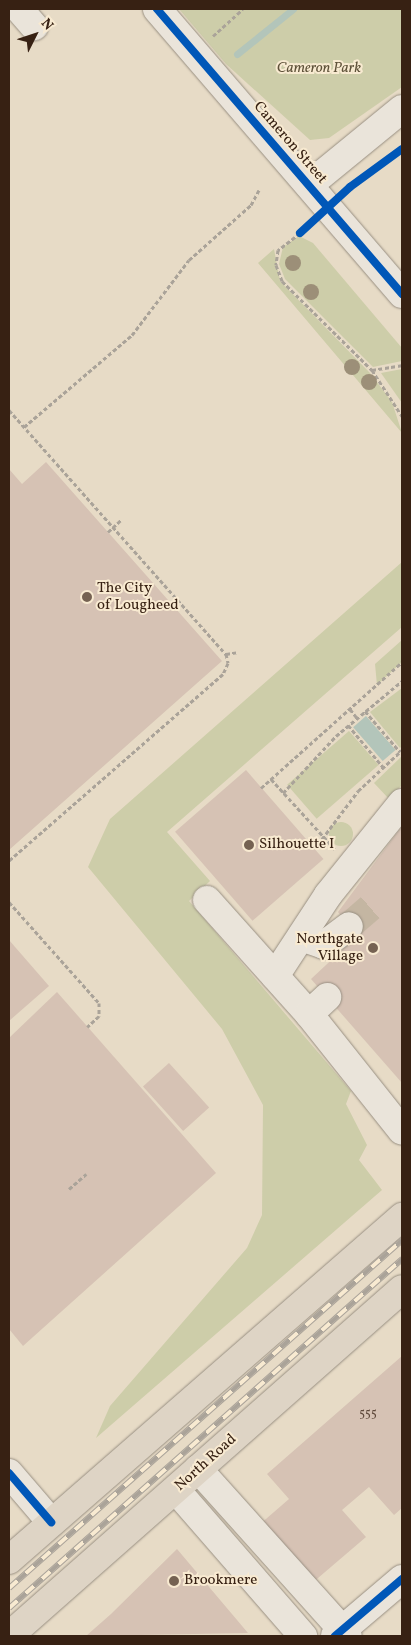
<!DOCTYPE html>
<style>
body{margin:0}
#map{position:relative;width:411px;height:1645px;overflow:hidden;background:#e7dbc6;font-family:Vollkorn,serif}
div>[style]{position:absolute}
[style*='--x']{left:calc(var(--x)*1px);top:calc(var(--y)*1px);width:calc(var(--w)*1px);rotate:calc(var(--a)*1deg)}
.green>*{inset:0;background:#cdcda9;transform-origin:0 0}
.round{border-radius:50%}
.water>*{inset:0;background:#b3c5ba;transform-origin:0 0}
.stream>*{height:7px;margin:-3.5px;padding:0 3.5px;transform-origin:3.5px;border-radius:3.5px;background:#b3c5ba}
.building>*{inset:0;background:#d6c2b4;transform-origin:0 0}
.minor-tunnel>*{height:28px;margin-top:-14px;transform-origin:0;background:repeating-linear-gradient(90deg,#c4b6a2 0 28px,transparent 0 42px)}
.path>*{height:3px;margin-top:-1.5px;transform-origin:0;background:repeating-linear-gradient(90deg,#aaa399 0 4px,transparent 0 6.5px)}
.roads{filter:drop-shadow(0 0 1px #988f82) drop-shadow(0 0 1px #988f82)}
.minor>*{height:28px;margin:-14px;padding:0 14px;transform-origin:14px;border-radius:14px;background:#eae4da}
.major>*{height:28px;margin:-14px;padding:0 14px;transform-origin:14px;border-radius:14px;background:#ded4c5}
.rail>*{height:5.5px;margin-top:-2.75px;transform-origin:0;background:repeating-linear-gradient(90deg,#f8ead1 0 11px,#aaa399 0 22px);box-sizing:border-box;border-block:1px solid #aaa399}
.cycleway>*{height:8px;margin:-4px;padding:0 4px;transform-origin:4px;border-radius:4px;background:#0057b8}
.trees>*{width:16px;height:16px;margin:-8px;border-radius:50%;background:#9c8f78}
.dots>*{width:14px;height:14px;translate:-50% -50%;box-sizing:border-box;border:2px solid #f8ead1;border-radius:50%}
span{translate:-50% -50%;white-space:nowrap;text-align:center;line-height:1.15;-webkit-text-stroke:4px #f8ead1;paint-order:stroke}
.number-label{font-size:12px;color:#5f493b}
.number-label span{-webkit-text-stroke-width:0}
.park-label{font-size:15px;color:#5e5139;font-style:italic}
.street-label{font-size:15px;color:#372113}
.poi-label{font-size:15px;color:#372113}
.left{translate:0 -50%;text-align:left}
.right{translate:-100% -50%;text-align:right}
.frame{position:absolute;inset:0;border:10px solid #372113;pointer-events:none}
.north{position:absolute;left:10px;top:10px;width:50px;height:50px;-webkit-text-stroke:4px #f8ead1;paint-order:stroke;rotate:49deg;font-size:14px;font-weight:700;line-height:20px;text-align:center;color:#372113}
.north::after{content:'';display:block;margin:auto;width:18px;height:22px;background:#372113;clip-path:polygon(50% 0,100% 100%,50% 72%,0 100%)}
</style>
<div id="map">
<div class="green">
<i style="clip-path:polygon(179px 9px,402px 9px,402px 87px,329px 138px,310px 140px,226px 64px)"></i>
<i style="clip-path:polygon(299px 236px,313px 243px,402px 348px,402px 361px,373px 367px,285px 279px,279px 264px,283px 247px)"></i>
<i style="clip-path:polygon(274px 249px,280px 281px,370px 373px,392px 402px,402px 433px,258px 263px)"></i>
<i style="clip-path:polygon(402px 369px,402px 403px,381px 373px)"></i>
<i style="clip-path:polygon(402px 562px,402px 627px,167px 832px,210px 881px,189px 901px,351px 1091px,346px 1104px,367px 1145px,359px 1160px,382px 1190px,96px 1438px,110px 1406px,247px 1248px,262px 1215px,263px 1105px,222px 1029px,88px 867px,110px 819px)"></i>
<i style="clip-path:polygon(402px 640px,402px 662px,377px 685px,375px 664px)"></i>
<i style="clip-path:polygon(402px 688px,402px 746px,400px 748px,370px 712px)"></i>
<i style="left:349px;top:731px;width:45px;height:82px;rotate:49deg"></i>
<i style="clip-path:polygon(402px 756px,402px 785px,389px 799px,374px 783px)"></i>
<i class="round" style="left:329px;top:822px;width:24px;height:24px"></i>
</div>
<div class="water">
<i style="left:366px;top:716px;width:45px;height:17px;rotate:49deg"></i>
</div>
<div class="stream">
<i style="--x:237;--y:54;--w:72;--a:-38.8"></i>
</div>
<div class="building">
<i style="clip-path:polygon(46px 462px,222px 661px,9px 850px,9px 469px,22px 484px)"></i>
<i style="left:246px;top:770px;width:118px;height:94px;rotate:49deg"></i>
<i style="clip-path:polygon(402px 826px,402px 1083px,311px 979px,357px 936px,338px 912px)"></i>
<i style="clip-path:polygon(9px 940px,49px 986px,9px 1021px)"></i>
<i style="clip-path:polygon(57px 992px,216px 1173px,23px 1346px,9px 1329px,9px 1038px)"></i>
<i style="left:169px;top:1063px;width:60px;height:35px;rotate:48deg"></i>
<i style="clip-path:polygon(402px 1356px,402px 1508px,394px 1515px,369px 1487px,342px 1510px,366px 1537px,311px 1584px,259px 1525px,289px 1499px,267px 1474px)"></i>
<i style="clip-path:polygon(177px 1549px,248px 1633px,86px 1636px,111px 1614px)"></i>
</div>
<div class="minor-tunnel">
<i style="--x:349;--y:926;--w:38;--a:-41"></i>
</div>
<div class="path">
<i style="--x:213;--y:36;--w:40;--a:-42"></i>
<i style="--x:300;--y:233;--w:28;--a:142"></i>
<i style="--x:278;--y:250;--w:15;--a:98"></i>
<i style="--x:276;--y:265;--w:17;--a:69"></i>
<i style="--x:282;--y:281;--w:127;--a:44.7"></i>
<i style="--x:372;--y:370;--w:55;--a:56.9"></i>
<i style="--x:372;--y:370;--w:30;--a:-9"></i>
<i style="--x:9;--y:410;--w:327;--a:48.4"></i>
<i style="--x:226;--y:654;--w:9;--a:77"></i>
<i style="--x:228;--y:663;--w:12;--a:114"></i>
<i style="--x:223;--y:674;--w:284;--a:138.9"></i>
<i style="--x:24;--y:427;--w:142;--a:-40.4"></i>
<i style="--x:132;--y:335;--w:94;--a:-52.8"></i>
<i style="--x:189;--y:260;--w:83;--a:-41.6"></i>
<i style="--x:251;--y:205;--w:17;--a:-62"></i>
<i style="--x:108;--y:532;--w:19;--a:-43"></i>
<i style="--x:226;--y:654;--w:12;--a:-9"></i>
<i style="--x:350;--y:709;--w:11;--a:52"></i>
<i style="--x:365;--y:711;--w:54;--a:49.5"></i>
<i style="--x:348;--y:725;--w:55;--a:50.2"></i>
<i style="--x:271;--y:779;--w:95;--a:47.6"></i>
<i style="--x:261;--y:788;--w:189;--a:-41.8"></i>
<i style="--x:283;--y:793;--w:78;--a:-47.1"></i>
<i style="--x:336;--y:736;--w:86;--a:-39.8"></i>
<i style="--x:322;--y:839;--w:60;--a:-53.1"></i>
<i style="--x:358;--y:791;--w:60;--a:-43"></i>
<i style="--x:9;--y:902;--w:135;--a:48.3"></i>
<i style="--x:99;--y:1003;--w:13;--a:90"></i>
<i style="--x:99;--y:1016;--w:16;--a:137"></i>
<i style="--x:69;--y:1189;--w:23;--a:-41"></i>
</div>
<div class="roads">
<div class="minor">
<i style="--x:19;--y:9;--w:23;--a:49"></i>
<i style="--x:157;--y:9;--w:376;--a:49.3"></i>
<i style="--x:309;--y:185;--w:120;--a:-39.3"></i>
<i style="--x:207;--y:900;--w:153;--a:48.2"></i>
<i style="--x:309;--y:1014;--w:149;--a:51.5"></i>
<i style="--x:301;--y:937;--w:24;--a:19"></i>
<i style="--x:324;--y:945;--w:31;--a:-37"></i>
<i style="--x:275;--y:976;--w:97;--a:-56.8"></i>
<i style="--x:328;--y:895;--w:118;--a:-51.2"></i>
<i style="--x:309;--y:1014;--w:25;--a:-43"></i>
<i style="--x:198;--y:1469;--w:224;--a:48.1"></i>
<i style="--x:9;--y:1473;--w:65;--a:49.4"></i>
<i style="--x:176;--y:1490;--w:194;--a:49"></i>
<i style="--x:335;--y:1636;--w:88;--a:-40.4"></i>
</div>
<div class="major">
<i style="--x:9;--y:1560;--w:522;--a:-41.11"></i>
<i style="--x:9;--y:1636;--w:524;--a:-41.44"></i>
</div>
</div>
<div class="rail">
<i style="--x:9;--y:1588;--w:525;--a:-41.52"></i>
<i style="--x:9;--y:1608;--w:526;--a:-41.61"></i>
</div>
<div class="cycleway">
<i style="--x:157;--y:9;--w:376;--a:49.3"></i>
<i style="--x:300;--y:233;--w:68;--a:-42.6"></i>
<i style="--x:350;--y:187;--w:64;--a:-36.2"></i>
<i style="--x:9;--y:1473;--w:65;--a:49.4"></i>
<i style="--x:335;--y:1636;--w:88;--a:-40.4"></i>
</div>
<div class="trees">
<i style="left:293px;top:263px"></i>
<i style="left:311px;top:292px"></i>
<i style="left:352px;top:367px"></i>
<i style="left:369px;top:382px"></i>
</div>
<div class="dots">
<i style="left:87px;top:597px;background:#756252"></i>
<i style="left:249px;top:845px;background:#756252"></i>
<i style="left:373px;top:948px;background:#756252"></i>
<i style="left:174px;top:1581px;background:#756252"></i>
</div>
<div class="number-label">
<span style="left:368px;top:1415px">555</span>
</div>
<div class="park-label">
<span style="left:319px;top:69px">Cameron Park</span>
</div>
<div class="street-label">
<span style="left:290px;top:143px;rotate:49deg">Cameron Street</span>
<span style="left:206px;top:1463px;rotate:-42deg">North Road</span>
</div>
<div class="poi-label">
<span class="left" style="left:97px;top:597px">The City<br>of Lougheed</span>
<span class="left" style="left:259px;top:845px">Silhouette I</span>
<span class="right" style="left:363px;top:948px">Northgate<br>Village</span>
<span class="left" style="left:184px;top:1581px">Brookmere</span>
</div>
<div class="frame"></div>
<div class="north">N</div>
</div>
